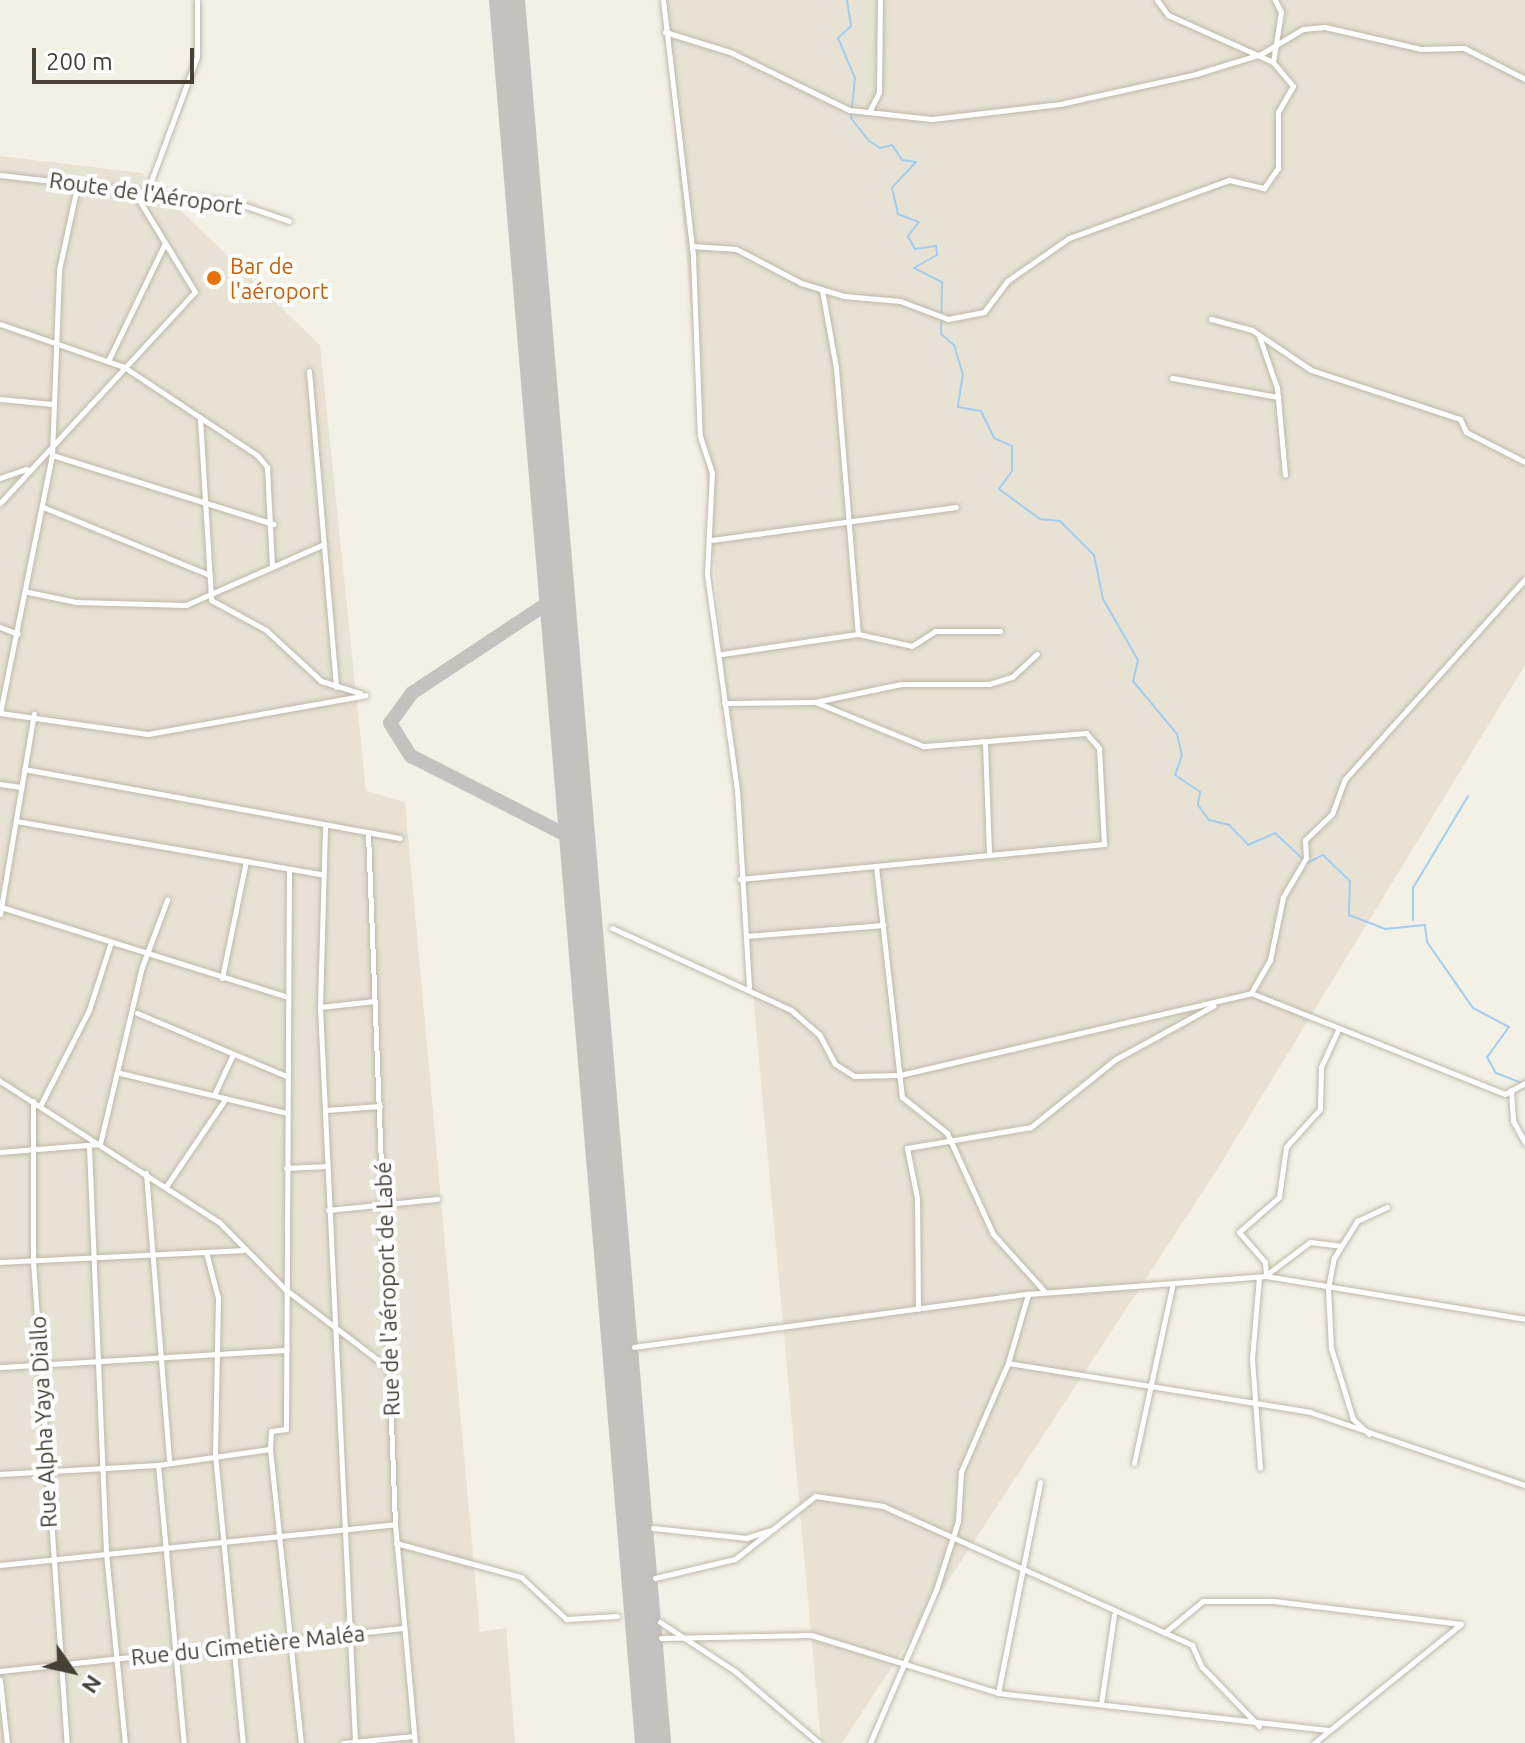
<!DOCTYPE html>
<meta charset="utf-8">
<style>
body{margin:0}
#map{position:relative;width:1525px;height:1743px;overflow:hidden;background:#f3f0e6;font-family:Ubuntu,sans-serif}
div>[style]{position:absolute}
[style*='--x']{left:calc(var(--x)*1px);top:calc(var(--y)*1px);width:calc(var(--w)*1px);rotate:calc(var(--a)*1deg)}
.residential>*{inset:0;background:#e7e2d4}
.stream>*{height:2px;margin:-1px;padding:0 1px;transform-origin:1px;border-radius:1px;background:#a2cdf0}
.taxiway>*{height:14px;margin:-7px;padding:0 7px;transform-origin:7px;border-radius:7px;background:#c4c2be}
.runway>*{height:36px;margin:-18px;padding:0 18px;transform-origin:18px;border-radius:18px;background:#c4c2be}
.roads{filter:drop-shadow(0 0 2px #beb8a9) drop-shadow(0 0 2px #beb8a9)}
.street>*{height:5px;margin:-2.5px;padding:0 2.5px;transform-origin:2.5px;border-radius:2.5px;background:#fff}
.dots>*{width:22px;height:22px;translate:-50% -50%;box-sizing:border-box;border:4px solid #fff;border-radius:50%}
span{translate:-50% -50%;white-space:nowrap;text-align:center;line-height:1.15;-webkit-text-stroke:8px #fff;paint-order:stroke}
.street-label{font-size:22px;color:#464035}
.food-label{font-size:22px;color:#c56008}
.left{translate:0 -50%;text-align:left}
.north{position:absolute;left:32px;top:1631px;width:80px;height:80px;-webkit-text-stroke:6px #fff;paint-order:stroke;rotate:124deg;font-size:22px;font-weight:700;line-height:32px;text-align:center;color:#464035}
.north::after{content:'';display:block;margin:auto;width:28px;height:36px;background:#464035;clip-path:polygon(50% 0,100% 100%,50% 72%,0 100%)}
.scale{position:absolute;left:32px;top:48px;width:162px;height:36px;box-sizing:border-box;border:4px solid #464035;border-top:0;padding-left:10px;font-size:24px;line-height:28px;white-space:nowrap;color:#464035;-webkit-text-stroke:6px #fff;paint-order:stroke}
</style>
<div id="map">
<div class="residential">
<i style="clip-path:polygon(663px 0,1525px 0,1525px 665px,1215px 1173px,842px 1743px,821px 1743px)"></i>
<i style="clip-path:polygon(0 156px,142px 173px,320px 345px,366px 791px,405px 802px,480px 1632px,506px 1628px,515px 1743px,0 1743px)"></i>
</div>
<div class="stream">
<i style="--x:847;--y:0;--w:26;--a:81"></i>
<i style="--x:851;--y:26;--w:18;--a:137"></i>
<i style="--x:838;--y:38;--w:43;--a:67"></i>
<i style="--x:855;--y:78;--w:40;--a:95.7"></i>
<i style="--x:851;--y:118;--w:29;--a:52"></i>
<i style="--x:869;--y:141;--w:13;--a:32"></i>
<i style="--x:880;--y:148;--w:12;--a:-14"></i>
<i style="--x:892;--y:145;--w:18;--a:56"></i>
<i style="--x:902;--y:160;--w:14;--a:8"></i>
<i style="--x:916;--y:162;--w:35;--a:133"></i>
<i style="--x:892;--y:188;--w:27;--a:77"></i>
<i style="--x:898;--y:214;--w:22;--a:21"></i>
<i style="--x:919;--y:222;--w:18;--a:128"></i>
<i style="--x:908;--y:236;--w:15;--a:62"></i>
<i style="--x:915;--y:249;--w:21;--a:-8"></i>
<i style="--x:936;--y:246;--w:9;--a:84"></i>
<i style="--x:937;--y:255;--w:26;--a:151"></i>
<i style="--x:914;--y:268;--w:31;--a:27"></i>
<i style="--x:942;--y:282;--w:52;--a:91.1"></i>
<i style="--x:941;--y:334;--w:17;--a:40"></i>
<i style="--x:954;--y:345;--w:30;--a:73"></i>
<i style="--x:963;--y:374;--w:33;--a:99"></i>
<i style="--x:958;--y:407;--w:23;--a:10"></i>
<i style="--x:981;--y:411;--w:30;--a:64"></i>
<i style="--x:994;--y:438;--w:20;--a:24"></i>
<i style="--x:1012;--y:446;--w:25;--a:90"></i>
<i style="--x:1012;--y:471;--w:22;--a:126"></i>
<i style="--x:999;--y:489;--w:51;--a:36.2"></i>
<i style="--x:1040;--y:519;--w:20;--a:6"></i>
<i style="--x:1060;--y:521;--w:48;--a:45"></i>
<i style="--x:1094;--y:555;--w:45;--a:78.4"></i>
<i style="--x:1103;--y:599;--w:70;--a:60.2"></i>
<i style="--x:1138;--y:660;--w:22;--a:103"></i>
<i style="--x:1133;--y:681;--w:69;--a:50.3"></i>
<i style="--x:1177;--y:734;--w:22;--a:77"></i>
<i style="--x:1182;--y:755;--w:21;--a:109"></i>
<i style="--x:1175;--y:775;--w:30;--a:34"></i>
<i style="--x:1200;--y:792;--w:13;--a:99"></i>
<i style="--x:1198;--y:805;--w:19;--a:54"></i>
<i style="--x:1209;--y:820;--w:21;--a:14"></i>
<i style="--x:1229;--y:825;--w:28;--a:46"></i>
<i style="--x:1248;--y:845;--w:30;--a:-24"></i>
<i style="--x:1275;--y:833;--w:37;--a:43"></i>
<i style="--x:1307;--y:863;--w:18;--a:-27"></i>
<i style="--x:1323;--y:855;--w:37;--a:44"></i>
<i style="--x:1350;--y:881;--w:34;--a:92"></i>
<i style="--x:1349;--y:915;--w:39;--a:21"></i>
<i style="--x:1385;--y:929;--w:40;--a:-5.7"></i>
<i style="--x:1425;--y:925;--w:17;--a:83"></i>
<i style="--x:1427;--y:942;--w:80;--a:55.1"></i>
<i style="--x:1473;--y:1008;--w:41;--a:27.8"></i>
<i style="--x:1509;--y:1027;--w:37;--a:126"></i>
<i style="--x:1487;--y:1057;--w:18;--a:61"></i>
<i style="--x:1496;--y:1073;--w:26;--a:21"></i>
<i style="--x:1413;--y:920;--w:32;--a:-90"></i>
<i style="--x:1413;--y:888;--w:107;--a:-59.1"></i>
</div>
<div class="taxiway">
<i style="--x:557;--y:597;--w:174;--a:146.5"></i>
<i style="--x:412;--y:693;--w:37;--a:126"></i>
<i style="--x:390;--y:723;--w:39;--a:58"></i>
<i style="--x:411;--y:756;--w:187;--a:27"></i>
</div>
<div class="runway">
<i style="--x:507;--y:0;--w:1749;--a:85.21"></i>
</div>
<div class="roads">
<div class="street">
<i style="--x:663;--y:0;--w:259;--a:83.3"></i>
<i style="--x:693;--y:257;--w:179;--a:87.8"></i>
<i style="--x:700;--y:436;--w:38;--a:72"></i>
<i style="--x:712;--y:472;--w:102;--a:92.8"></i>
<i style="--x:707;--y:574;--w:218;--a:82.1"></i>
<i style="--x:737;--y:790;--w:197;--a:86.5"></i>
<i style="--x:1157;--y:0;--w:19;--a:54"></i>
<i style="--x:1168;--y:15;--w:115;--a:24.1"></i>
<i style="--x:665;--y:32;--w:68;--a:17.1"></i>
<i style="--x:730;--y:52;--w:132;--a:26"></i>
<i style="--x:849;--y:110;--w:83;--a:6.2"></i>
<i style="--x:932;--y:119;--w:129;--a:-6.7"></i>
<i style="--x:1060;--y:104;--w:139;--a:-12.4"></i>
<i style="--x:1196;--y:74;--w:68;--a:-17.1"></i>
<i style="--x:1261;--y:54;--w:49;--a:-30.8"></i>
<i style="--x:1303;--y:29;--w:22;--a:-5"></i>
<i style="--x:1325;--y:27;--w:98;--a:12.9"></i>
<i style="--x:1421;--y:49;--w:43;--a:-1.3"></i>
<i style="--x:1464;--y:48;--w:68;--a:26.9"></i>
<i style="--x:869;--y:112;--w:22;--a:-63"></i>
<i style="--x:879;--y:92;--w:92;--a:-89.4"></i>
<i style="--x:0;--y:175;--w:236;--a:6.6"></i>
<i style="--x:234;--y:202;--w:58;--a:19.1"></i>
<i style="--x:147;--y:192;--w:144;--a:-69.7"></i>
<i style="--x:197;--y:57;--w:57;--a:-90"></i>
<i style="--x:692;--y:246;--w:44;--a:3.9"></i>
<i style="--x:736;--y:249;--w:73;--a:27.6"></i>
<i style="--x:801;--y:283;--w:45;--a:16.8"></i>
<i style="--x:844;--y:296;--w:56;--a:5.1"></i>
<i style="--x:900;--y:301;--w:51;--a:20.6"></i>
<i style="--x:948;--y:319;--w:37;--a:-11"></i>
<i style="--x:984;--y:312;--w:39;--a:-53"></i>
<i style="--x:1007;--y:281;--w:75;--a:-34.7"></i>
<i style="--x:1069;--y:238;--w:170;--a:-19.9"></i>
<i style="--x:1229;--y:180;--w:36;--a:13"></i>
<i style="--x:1264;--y:188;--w:24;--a:-55"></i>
<i style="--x:1278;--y:168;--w:56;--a:-90"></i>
<i style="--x:1278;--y:112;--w:30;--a:-60"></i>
<i style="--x:1293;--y:86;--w:31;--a:-130"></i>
<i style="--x:1273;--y:62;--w:51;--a:-80.9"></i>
<i style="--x:1281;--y:12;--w:13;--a:-117"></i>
<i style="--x:822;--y:290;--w:79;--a:79.8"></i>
<i style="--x:836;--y:368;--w:267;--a:85.3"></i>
<i style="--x:1211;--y:319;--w:42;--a:15"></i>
<i style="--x:1252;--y:330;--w:71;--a:34.1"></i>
<i style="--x:1311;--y:370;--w:157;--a:18.2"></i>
<i style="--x:1460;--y:419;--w:14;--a:65"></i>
<i style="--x:1466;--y:432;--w:66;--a:27"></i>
<i style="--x:0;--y:324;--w:131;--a:19.1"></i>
<i style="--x:124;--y:367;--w:159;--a:33.5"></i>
<i style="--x:257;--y:455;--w:16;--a:50"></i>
<i style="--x:267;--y:467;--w:99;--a:87.1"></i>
<i style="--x:1259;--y:336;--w:55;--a:70.9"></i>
<i style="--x:1277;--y:388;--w:87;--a:84.7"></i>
<i style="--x:109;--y:359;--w:127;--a:-64.2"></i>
<i style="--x:309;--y:371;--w:317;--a:85.1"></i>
<i style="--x:1172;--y:378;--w:108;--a:10.2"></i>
<i style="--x:0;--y:399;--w:52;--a:5.5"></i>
<i style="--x:200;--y:418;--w:182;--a:86.5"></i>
<i style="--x:211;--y:600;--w:63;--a:28.6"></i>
<i style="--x:266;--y:630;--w:75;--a:42.8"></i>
<i style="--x:321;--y:681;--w:41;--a:17.1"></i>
<i style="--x:52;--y:455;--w:232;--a:17.3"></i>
<i style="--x:0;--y:478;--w:28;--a:-19"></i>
<i style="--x:0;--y:503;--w:287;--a:-47.3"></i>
<i style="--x:195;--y:292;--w:119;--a:-121.3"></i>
<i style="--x:43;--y:507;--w:180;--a:22.2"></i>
<i style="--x:712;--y:540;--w:246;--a:-7.7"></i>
<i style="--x:28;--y:592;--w:49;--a:11.8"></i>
<i style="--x:76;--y:602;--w:110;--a:1.6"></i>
<i style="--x:186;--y:605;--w:149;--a:-23.8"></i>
<i style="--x:0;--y:627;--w:19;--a:21"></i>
<i style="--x:722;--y:654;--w:137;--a:-8.4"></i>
<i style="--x:858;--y:634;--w:55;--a:12.5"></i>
<i style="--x:912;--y:646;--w:27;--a:-33"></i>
<i style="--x:935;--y:631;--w:65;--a:0"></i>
<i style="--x:724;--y:703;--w:91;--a:-0.6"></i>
<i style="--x:815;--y:702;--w:88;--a:-11.8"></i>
<i style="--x:901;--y:684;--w:88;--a:0"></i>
<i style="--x:989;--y:684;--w:24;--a:-17"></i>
<i style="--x:1012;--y:677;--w:34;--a:-43"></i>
<i style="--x:0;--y:713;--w:263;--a:-78.6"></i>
<i style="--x:52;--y:455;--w:185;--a:-87.8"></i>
<i style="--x:59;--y:270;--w:90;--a:-77.8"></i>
<i style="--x:0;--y:713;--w:149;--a:8.1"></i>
<i style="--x:148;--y:734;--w:221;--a:-10.1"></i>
<i style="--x:985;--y:744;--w:111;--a:87.9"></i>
<i style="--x:24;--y:769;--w:382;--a:10.4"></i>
<i style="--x:0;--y:784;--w:21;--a:8"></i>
<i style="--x:16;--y:821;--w:310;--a:9.9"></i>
<i style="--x:325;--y:828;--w:179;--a:91.6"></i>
<i style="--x:320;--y:1007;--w:736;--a:87.27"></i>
<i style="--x:368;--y:833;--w:692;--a:87.76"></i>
<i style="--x:395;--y:1524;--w:220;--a:84.8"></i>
<i style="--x:876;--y:866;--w:232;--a:83.6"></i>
<i style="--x:902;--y:1097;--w:58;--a:38.7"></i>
<i style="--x:947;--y:1133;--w:111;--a:65.5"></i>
<i style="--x:993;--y:1234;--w:78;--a:48.1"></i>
<i style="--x:289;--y:869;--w:560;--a:90.31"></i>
<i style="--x:286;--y:1429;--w:15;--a:172"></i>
<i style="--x:271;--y:1431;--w:18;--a:93"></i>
<i style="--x:270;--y:1449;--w:296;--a:84"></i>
<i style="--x:740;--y:879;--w:366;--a:-5.5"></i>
<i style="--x:1104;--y:844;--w:96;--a:-93"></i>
<i style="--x:1099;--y:748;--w:20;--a:-131"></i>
<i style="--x:1086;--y:733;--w:164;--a:175.4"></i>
<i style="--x:923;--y:746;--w:117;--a:-157.8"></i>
<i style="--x:1;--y:907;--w:301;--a:17.4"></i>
<i style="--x:0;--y:914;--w:203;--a:-80.4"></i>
<i style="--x:612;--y:928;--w:197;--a:24.6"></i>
<i style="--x:791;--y:1010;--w:37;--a:41"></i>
<i style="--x:819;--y:1034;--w:34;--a:62"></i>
<i style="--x:835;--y:1064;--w:22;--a:32"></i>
<i style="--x:854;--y:1076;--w:46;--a:-1.2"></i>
<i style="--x:900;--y:1075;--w:360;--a:-13.1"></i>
<i style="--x:1251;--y:993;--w:273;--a:21.7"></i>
<i style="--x:1505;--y:1094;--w:23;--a:-29"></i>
<i style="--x:746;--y:936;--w:138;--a:-4.6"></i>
<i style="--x:222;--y:978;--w:119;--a:-78.4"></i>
<i style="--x:1251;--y:993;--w:38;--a:-60"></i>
<i style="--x:1270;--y:960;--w:64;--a:-78.3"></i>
<i style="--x:1283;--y:897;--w:45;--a:-59.5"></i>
<i style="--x:1306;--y:858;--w:18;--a:-93"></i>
<i style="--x:1305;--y:840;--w:37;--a:-44"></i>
<i style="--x:1332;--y:814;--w:37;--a:-70"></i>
<i style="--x:1345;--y:779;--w:269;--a:-48"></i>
<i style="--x:320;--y:1007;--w:55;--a:-6.2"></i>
<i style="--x:137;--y:1013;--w:162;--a:22.9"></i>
<i style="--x:120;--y:1073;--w:172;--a:13.5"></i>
<i style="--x:0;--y:1081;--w:260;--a:32.8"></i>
<i style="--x:219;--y:1222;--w:94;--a:45.4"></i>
<i style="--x:285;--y:1289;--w:133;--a:37.4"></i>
<i style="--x:1511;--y:1090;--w:31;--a:86"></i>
<i style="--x:1513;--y:1121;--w:25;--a:61"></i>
<i style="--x:214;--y:1095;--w:45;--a:-65.1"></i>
<i style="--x:33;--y:1101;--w:160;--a:90"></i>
<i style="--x:33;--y:1261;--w:483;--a:86"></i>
<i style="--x:40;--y:1106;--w:108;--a:-63"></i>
<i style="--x:89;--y:1010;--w:68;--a:-72.1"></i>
<i style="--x:326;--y:1110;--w:54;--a:-4.2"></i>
<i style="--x:89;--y:1147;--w:406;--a:87.6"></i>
<i style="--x:106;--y:1553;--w:191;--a:84.3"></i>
<i style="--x:0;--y:1152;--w:100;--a:-4.6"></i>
<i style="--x:100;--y:1144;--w:182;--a:-76.7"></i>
<i style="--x:142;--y:967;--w:72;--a:-69.5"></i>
<i style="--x:286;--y:1168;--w:41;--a:-2.8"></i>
<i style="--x:146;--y:1173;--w:287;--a:85.4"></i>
<i style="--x:167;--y:1185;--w:105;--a:-55.9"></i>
<i style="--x:328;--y:1210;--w:110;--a:-5.8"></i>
<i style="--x:206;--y:1252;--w:48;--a:75.4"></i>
<i style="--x:218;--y:1298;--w:156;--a:91.1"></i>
<i style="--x:215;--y:1454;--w:290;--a:84.5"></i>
<i style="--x:0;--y:1262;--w:243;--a:-2.8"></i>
<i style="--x:1266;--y:1275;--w:55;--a:-36.9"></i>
<i style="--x:1310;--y:1242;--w:31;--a:7"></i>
<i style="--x:1266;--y:1276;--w:14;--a:-94"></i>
<i style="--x:1265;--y:1262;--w:40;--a:-131"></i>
<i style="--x:1239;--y:1232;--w:53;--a:-41.2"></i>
<i style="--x:1279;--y:1197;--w:50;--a:-82"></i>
<i style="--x:1286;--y:1147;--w:51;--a:-48.2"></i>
<i style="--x:1320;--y:1109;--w:42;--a:-88.6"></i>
<i style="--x:1321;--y:1067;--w:41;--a:-65.3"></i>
<i style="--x:1259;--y:1277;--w:82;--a:94.9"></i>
<i style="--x:1252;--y:1359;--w:109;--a:85.8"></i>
<i style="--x:918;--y:1309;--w:111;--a:-90.5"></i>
<i style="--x:917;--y:1198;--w:51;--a:-101.3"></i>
<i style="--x:907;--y:1148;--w:126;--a:-9.6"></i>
<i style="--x:1031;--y:1127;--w:109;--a:-38.7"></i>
<i style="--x:1116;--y:1059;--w:111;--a:-28.7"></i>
<i style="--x:634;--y:1347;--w:398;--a:-7.7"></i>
<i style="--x:1028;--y:1294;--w:239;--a:-4.3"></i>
<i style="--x:1266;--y:1276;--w:263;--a:9.4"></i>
<i style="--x:1008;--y:1363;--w:306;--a:9.2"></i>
<i style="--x:1310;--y:1412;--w:227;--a:18.8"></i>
<i style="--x:0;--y:1367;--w:287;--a:-3.4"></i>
<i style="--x:1369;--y:1434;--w:22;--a:-137"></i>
<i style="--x:1353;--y:1419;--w:74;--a:-107.2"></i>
<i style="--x:1331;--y:1348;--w:60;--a:-92.9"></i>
<i style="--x:1328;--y:1288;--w:31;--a:-79"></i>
<i style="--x:1334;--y:1258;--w:44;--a:-58.1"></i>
<i style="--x:1357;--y:1221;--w:33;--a:-25"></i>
<i style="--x:1134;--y:1463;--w:184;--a:-77.8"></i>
<i style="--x:158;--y:1465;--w:279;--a:84.7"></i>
<i style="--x:0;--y:1474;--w:158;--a:-3.3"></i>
<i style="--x:158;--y:1465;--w:113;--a:-8.1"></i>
<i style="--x:653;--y:1528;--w:94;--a:6.1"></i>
<i style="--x:746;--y:1538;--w:29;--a:-18"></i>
<i style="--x:396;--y:1543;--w:130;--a:15.2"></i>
<i style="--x:521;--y:1577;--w:62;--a:43"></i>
<i style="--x:566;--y:1619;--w:51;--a:-3.4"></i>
<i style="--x:0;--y:1565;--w:397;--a:-5.9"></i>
<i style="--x:655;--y:1578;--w:82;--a:-13.4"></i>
<i style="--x:735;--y:1559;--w:102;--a:-38.2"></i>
<i style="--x:815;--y:1496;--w:69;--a:8.4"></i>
<i style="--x:883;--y:1506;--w:339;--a:24.2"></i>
<i style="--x:1192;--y:1645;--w:24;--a:66"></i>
<i style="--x:1202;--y:1667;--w:82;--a:46"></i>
<i style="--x:660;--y:1622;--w:91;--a:33.3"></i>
<i style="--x:736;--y:1672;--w:109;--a:40.5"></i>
<i style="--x:1164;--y:1633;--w:50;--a:-39.4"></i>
<i style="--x:1203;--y:1601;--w:71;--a:0"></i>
<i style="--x:1274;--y:1601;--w:188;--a:7"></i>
<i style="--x:661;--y:1638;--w:150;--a:-1.1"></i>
<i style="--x:811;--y:1635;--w:196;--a:17.2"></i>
<i style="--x:998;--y:1693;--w:332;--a:6.4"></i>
<i style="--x:0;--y:1671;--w:403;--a:-6.1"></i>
<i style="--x:0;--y:1680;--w:63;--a:83.7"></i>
<i style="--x:998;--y:1693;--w:215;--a:-78.7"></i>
<i style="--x:1101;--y:1704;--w:90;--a:-81.7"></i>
<i style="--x:343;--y:1743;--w:71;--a:-5.6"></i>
<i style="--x:870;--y:1743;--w:167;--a:-66.7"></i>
<i style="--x:936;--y:1590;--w:72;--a:-72.3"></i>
<i style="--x:958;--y:1521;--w:49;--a:-86.5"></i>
<i style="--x:961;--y:1472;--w:119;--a:-66.7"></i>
<i style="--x:1008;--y:1363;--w:72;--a:-73.8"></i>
<i style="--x:1314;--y:1743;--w:189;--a:-39"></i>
</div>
</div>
<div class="dots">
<i style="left:214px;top:278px;background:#e8710a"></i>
</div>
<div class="street-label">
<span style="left:146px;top:193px;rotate:8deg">Route de l'Aéroport</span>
<span style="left:387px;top:1289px;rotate:-92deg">Rue de l'aéroport de Labé</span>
<span style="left:43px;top:1422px;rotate:-93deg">Rue Alpha Yaya Diallo</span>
<span style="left:248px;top:1645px;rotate:-6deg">Rue du Cimetière Maléa</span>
</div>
<div class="food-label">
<span class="left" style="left:230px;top:278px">Bar de<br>l'aéroport</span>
</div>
<div class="north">N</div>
<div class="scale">200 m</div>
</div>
